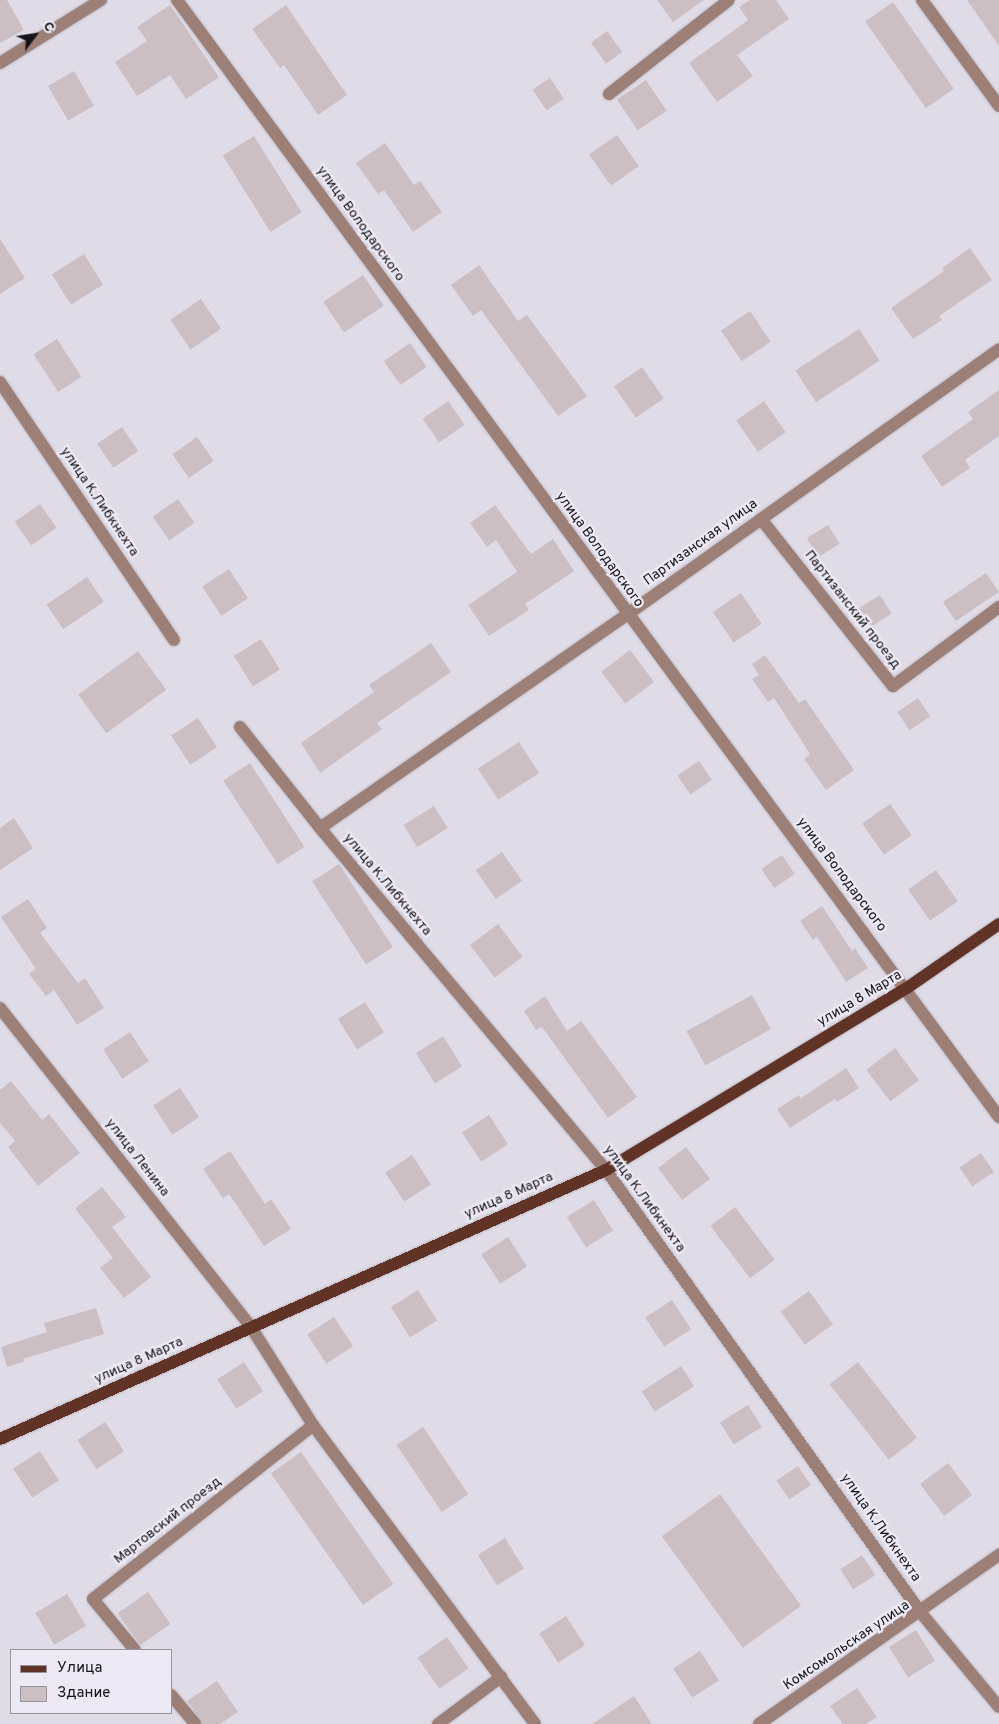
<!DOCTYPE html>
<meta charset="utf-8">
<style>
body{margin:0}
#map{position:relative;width:999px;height:1724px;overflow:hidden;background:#e0dce7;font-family:Overpass,sans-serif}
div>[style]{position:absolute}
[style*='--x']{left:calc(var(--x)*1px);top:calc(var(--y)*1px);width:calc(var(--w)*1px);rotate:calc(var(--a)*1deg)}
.building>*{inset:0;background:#ccbfc4;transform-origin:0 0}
.roads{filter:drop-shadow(0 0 1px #bcb8c2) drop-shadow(0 0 1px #bcb8c2)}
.minor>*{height:12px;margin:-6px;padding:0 6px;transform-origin:6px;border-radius:6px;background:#9c7f77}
.major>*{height:12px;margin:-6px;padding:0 6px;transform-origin:6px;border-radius:6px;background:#613226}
span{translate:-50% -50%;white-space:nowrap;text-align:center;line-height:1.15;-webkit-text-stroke:4.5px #ede9f4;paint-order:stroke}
.street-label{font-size:14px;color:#171519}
.legend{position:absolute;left:10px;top:1649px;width:162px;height:65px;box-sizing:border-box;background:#ede9f4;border:1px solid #97949c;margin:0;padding:6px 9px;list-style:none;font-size:15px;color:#171519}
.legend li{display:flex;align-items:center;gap:10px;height:25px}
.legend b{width:25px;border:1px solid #97949c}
.north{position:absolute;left:10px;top:10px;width:50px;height:50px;-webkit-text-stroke:4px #ede9f4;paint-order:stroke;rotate:59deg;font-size:14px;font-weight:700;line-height:20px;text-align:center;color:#171519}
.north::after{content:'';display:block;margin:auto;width:18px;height:22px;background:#171519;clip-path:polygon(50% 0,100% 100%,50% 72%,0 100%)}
</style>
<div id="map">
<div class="building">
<i style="clip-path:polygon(0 0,7px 0,24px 30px,0 43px)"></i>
<i style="clip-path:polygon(657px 0,704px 0,673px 22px)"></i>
<i style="clip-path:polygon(750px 0,776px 0,789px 19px,737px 55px,753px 76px,717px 102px,689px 63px,748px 20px,739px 7px)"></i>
<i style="clip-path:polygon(967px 0,999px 0,999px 46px)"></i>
<i style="left:893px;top:2px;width:106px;height:34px;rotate:55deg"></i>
<i style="clip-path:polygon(170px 5px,219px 77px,186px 99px,170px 75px,137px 96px,115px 62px,147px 41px,137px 27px)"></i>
<i style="clip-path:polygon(286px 5px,347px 95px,318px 115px,284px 65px,280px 68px,252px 29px)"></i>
<i style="left:607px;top:31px;width:26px;height:20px;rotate:54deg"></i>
<i style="left:74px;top:71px;width:40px;height:30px;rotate:60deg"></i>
<i style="left:550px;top:78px;width:25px;height:21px;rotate:56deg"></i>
<i style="left:646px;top:80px;width:37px;height:35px;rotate:56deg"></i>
<i style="left:617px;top:135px;width:38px;height:34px;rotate:55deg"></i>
<i style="left:254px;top:136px;width:90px;height:37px;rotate:58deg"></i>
<i style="clip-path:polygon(385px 143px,414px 185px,420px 181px,442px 212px,413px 232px,384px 190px,378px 194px,356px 163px)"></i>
<i style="clip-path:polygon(0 239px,25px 278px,0 294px)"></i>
<i style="clip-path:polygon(970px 248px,992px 280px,939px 316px,942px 320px,913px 339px,891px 308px,944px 271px,942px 268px)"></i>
<i style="left:84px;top:254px;width:36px;height:38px;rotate:58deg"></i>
<i style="clip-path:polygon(479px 265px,518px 321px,527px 315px,587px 396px,558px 416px,481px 310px,473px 316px,451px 285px)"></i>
<i style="left:363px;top:275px;width:37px;height:48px;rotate:56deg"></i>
<i style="left:201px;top:299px;width:36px;height:37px;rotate:56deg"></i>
<i style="left:750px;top:311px;width:37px;height:35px;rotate:56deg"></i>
<i style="left:859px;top:329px;width:38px;height:76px;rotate:57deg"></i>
<i style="left:57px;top:339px;width:45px;height:28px;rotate:57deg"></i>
<i style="left:410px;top:343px;width:29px;height:32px;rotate:55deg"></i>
<i style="left:642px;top:367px;width:38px;height:34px;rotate:55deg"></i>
<i style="clip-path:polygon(999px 390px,999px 436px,965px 460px,970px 468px,942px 487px,921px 456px,973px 419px,968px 412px)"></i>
<i style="left:448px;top:401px;width:29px;height:31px;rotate:55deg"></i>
<i style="left:764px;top:401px;width:38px;height:34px;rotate:55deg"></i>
<i style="left:122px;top:427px;width:29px;height:30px;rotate:56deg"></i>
<i style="left:197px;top:437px;width:29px;height:30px;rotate:55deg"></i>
<i style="left:178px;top:499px;width:29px;height:31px;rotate:55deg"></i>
<i style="left:40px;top:504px;width:29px;height:31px;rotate:55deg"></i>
<i style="clip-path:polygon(495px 505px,531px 554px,553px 539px,574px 571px,525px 604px,529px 610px,489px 636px,468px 605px,517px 572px,496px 540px,487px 547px,470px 523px)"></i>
<i style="left:828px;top:525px;width:22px;height:25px;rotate:58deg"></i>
<i style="left:229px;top:569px;width:35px;height:32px;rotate:57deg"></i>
<i style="left:986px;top:573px;width:23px;height:52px;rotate:56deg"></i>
<i style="left:87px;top:577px;width:30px;height:49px;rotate:56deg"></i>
<i style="left:741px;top:593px;width:37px;height:34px;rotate:56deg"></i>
<i style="left:880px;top:595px;width:22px;height:25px;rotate:58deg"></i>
<i style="left:261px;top:639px;width:36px;height:32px;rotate:58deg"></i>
<i style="clip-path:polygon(431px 643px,451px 672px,377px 723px,382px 729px,320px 773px,301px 743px,374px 692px,369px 685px)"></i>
<i style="left:630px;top:650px;width:40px;height:36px;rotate:53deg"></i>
<i style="left:138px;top:651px;width:48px;height:74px;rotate:54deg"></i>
<i style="clip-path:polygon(765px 655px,799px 703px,805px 699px,854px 770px,826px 790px,804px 759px,810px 754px,774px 698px,768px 702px,752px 679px,759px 675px,752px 664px)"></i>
<i style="left:918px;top:698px;width:22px;height:25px;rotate:56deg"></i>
<i style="left:198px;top:718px;width:35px;height:32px;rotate:57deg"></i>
<i style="left:519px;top:742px;width:37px;height:49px;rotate:57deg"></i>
<i style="left:699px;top:761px;width:23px;height:26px;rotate:56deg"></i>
<i style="left:250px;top:763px;width:100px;height:32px;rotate:57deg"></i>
<i style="left:890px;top:804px;width:38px;height:34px;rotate:55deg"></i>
<i style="left:434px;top:806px;width:26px;height:36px;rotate:58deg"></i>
<i style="clip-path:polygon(14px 818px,33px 848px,0 870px,0 828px)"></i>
<i style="left:502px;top:852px;width:35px;height:32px;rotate:55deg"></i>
<i style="left:782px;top:855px;width:23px;height:25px;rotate:56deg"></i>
<i style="left:339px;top:864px;width:99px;height:32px;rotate:57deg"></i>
<i style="left:936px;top:870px;width:38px;height:34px;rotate:55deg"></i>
<i style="clip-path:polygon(28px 899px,47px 928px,40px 933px,78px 983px,85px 978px,104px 1008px,77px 1025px,54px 990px,46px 996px,29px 974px,36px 969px,1px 917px)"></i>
<i style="clip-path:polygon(822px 906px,852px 951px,855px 948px,868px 968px,846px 982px,817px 937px,813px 940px,800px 921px)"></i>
<i style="left:498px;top:924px;width:41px;height:35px;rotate:53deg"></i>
<i style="left:752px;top:995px;width:39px;height:75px;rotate:61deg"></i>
<i style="clip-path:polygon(545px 996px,567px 1031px,581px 1021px,637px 1097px,608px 1118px,542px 1027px,536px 1030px,524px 1011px)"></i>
<i style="left:365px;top:1002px;width:36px;height:32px;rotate:58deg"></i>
<i style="left:130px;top:1032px;width:35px;height:32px;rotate:57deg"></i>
<i style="left:443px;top:1036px;width:36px;height:32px;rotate:58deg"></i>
<i style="left:895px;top:1048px;width:40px;height:36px;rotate:53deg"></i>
<i style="clip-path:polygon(846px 1068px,859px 1088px,837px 1102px,835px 1099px,790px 1128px,777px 1109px,799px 1095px,801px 1098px)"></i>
<i style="clip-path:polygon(11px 1081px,42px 1120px,49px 1114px,80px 1153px,38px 1186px,8px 1147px,15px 1141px,0 1123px,0 1090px)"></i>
<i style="left:180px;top:1088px;width:35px;height:32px;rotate:57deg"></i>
<i style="left:489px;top:1115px;width:35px;height:32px;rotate:57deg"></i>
<i style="left:686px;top:1147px;width:40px;height:35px;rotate:53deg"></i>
<i style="clip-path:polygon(230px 1151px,265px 1204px,271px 1199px,291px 1229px,264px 1246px,229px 1194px,223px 1198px,203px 1169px)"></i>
<i style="left:981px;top:1153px;width:23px;height:26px;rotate:56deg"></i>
<i style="left:412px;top:1155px;width:35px;height:32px;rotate:57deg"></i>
<i style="clip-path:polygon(102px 1187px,126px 1217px,112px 1227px,151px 1277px,124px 1298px,100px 1268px,113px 1258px,75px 1208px)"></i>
<i style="left:594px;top:1200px;width:36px;height:32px;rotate:58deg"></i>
<i style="left:735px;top:1207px;width:66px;height:31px;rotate:53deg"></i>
<i style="left:508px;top:1237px;width:35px;height:32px;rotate:57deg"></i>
<i style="left:418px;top:1290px;width:36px;height:32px;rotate:58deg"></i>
<i style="left:809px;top:1291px;width:41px;height:35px;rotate:54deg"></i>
<i style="left:672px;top:1300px;width:35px;height:32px;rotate:57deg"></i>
<i style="clip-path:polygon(96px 1308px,104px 1334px,23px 1359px,24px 1362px,7px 1367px,1px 1347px,47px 1332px,44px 1323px)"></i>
<i style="left:334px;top:1317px;width:35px;height:32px;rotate:57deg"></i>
<i style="left:244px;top:1362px;width:35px;height:32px;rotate:57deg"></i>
<i style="left:858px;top:1362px;width:96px;height:36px;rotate:52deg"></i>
<i style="left:681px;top:1366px;width:24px;height:47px;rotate:57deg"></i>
<i style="left:748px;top:1405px;width:26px;height:33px;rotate:58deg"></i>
<i style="left:105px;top:1422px;width:35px;height:33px;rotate:57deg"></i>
<i style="left:423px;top:1427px;width:81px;height:32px;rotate:56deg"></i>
<i style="left:40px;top:1451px;width:35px;height:32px;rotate:57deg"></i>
<i style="left:301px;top:1452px;width:161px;height:37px;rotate:55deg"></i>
<i style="left:948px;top:1463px;width:40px;height:35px;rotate:53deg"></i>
<i style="left:798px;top:1466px;width:23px;height:26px;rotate:56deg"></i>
<i style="left:720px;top:1494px;width:138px;height:72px;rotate:54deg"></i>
<i style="left:505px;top:1538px;width:36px;height:32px;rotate:58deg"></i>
<i style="left:862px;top:1555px;width:24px;height:26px;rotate:57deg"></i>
<i style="left:148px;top:1592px;width:39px;height:37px;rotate:55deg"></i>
<i style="left:67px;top:1594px;width:37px;height:37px;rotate:59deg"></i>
<i style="left:566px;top:1616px;width:35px;height:32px;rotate:57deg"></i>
<i style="left:916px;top:1630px;width:36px;height:32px;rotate:58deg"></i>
<i style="left:447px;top:1637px;width:38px;height:36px;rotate:55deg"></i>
<i style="left:700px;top:1651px;width:35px;height:32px;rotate:57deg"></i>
<i style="clip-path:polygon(217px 1681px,238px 1712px,220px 1724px,203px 1724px,187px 1701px)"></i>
<i style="clip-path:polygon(857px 1688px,877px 1717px,866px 1724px,843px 1724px,830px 1706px)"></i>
<i style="clip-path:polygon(634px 1696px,652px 1724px,592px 1724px)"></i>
</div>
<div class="roads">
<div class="minor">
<i style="--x:177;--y:0;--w:1387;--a:53.65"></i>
<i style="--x:922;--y:0;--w:131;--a:54"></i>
<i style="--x:0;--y:63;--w:119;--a:-32"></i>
<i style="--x:609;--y:94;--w:152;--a:-38.1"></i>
<i style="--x:0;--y:382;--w:311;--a:56"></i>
<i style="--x:761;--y:519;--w:213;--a:51.7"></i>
<i style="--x:893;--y:686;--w:132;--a:-36.7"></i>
<i style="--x:240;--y:727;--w:129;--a:51.6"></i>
<i style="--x:320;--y:828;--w:446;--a:50.1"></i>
<i style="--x:606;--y:1170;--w:544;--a:54.58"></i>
<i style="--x:921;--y:1613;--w:122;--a:50.3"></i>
<i style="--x:320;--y:828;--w:375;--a:-34.8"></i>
<i style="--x:628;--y:614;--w:456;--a:-35.5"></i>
<i style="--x:0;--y:1008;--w:406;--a:51.8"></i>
<i style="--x:251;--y:1327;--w:116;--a:57.7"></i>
<i style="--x:313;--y:1425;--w:372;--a:53.4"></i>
<i style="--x:135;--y:1650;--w:66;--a:-129.5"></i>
<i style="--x:93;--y:1599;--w:280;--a:-38.3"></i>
<i style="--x:171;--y:1695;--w:38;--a:50"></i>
<i style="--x:438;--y:1724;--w:79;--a:-36.7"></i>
<i style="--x:759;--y:1724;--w:294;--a:-35.2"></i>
</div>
<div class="major">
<i style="--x:0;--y:1439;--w:663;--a:-23.94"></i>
<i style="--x:606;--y:1170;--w:352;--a:-31.2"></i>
<i style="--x:907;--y:988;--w:112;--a:-34.8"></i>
</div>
</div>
<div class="street-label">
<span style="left:360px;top:224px;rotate:54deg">улица Володарского</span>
<span style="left:99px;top:502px;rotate:56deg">улица К.Либкнехта</span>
<span style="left:701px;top:543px;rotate:-36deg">Партизанская улица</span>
<span style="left:599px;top:550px;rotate:54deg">улица Володарского</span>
<span style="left:852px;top:610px;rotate:52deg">Партизанский проезд</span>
<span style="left:841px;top:875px;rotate:53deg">улица Володарского</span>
<span style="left:387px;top:885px;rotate:50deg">улица К.Либкнехта</span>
<span style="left:860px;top:999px;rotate:-31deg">улица 8 Марта</span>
<span style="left:137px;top:1158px;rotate:52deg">улица Ленина</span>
<span style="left:509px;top:1196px;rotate:-24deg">улица 8 Марта</span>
<span style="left:644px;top:1199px;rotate:54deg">улица К.Либкнехта</span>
<span style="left:139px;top:1361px;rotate:-24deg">улица 8 Марта</span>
<span style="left:168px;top:1521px;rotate:-38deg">Мартовский проезд</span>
<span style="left:880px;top:1528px;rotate:55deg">улица К.Либкнехта</span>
<span style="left:847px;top:1646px;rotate:-34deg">Комсомольская улица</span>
</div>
<ul class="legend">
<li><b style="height:6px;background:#613226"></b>Улица</li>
<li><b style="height:14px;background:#ccbfc4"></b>Здание</li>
</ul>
<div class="north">С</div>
</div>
